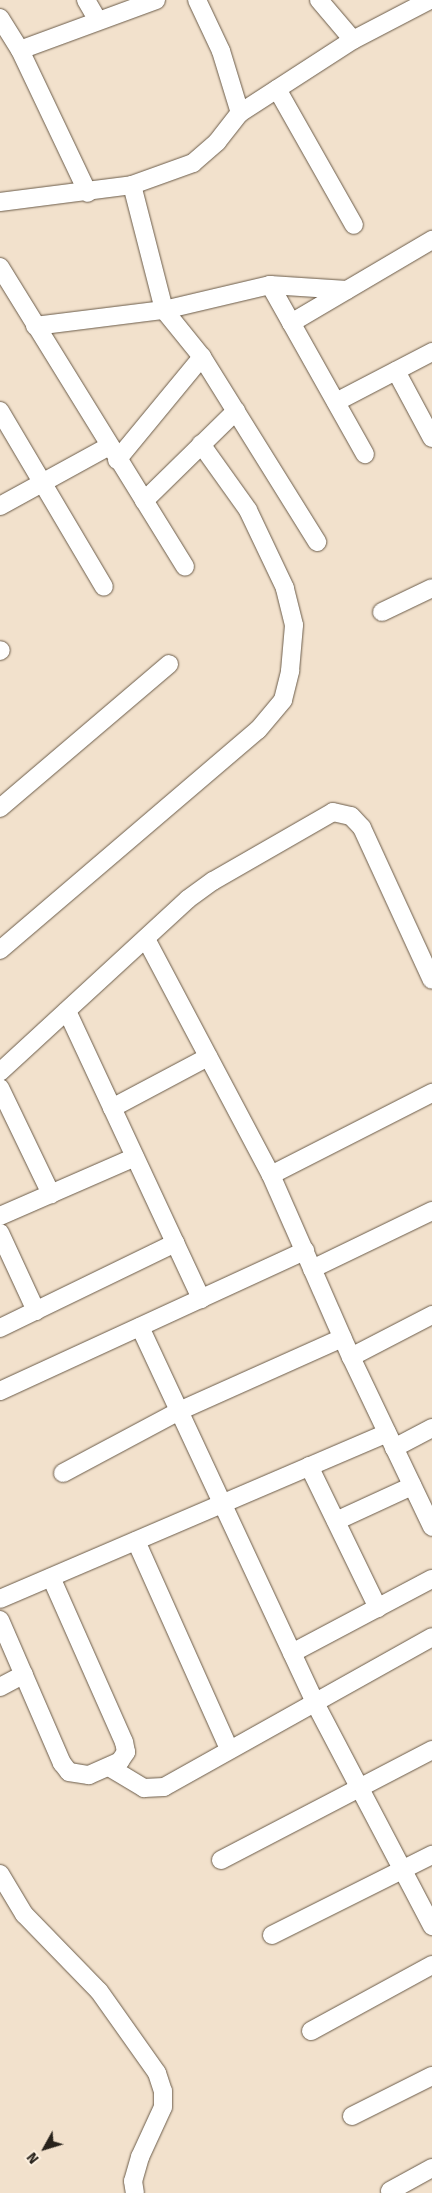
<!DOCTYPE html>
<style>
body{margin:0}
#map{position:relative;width:432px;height:2193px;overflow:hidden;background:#f2e1cc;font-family:"Fira Sans",sans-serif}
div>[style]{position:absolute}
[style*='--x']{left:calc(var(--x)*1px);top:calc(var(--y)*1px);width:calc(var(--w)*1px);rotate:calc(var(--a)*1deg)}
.roads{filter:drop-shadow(0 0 1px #6b5c4a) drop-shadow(0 0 1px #6b5c4a)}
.minor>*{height:18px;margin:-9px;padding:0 9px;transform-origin:9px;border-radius:9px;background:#fff}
span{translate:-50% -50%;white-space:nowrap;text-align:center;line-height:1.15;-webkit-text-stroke:4.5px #fcefde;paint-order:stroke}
.north{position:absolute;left:20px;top:2123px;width:50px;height:50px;-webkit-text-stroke:4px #fcefde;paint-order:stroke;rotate:231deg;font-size:14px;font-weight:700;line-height:20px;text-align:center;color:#28221b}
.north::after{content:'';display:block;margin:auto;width:18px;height:22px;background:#28221b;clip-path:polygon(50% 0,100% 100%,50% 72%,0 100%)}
</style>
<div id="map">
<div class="roads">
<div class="minor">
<i style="--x:86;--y:0;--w:24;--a:60"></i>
<i style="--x:197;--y:0;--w:56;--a:64.8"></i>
<i style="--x:221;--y:51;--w:65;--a:73"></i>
<i style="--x:319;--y:0;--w:52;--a:49.6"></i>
<i style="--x:0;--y:18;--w:38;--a:58"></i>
<i style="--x:20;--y:50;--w:158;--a:64.6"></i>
<i style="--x:20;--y:50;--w:145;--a:-20.2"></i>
<i style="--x:277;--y:89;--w:156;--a:60.5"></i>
<i style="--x:132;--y:185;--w:129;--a:75.6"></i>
<i style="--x:164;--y:310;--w:60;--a:51"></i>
<i style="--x:202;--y:357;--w:218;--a:58.1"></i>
<i style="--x:0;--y:202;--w:133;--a:-7.3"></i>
<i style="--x:132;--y:185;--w:65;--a:-19.8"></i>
<i style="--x:193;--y:163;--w:32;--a:-41"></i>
<i style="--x:217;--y:142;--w:37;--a:-52"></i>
<i style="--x:240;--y:113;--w:135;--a:-32.9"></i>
<i style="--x:353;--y:40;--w:87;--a:-27.5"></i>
<i style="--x:0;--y:267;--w:352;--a:58.3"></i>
<i style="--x:270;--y:285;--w:194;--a:60.7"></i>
<i style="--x:291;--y:323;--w:164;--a:-30.5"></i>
<i style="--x:35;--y:326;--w:130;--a:-7.1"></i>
<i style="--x:164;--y:310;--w:109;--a:-13.3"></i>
<i style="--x:270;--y:285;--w:77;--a:3.7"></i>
<i style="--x:396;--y:371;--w:76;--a:61.8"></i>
<i style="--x:336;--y:402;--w:108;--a:-27.5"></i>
<i style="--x:0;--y:411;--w:204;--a:59.4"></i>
<i style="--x:117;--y:460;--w:134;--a:-50.5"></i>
<i style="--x:144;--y:501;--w:129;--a:-44.4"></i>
<i style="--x:0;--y:506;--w:124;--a:-28.8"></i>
<i style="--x:382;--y:612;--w:55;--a:-25.6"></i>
<i style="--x:0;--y:651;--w:1;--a:-45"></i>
<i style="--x:0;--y:808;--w:222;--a:-40.4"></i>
<i style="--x:146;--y:939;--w:267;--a:62.1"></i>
<i style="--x:271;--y:1175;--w:199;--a:66.3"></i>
<i style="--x:351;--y:1357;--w:188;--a:64.5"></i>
<i style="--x:0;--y:950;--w:339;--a:-40.5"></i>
<i style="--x:258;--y:730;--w:39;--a:-50"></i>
<i style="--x:283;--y:700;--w:30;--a:-76"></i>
<i style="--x:290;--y:671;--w:46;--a:-85"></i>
<i style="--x:294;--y:625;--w:38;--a:-104"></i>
<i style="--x:285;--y:588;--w:86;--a:-115.4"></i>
<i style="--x:248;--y:510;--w:81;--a:-125.5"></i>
<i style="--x:67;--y:1011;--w:318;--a:65"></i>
<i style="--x:0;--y:1072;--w:255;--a:-42.6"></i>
<i style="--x:188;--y:899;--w:31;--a:-36"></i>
<i style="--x:213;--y:881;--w:138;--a:-29.9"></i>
<i style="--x:333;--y:812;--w:18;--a:13"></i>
<i style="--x:351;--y:816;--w:16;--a:47"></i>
<i style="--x:362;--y:828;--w:167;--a:65.3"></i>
<i style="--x:0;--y:1088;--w:118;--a:64.3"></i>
<i style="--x:112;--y:1108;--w:109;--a:-28"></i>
<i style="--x:271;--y:1175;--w:181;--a:-27"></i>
<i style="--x:0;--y:1216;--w:147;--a:-23.6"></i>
<i style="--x:0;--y:1233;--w:86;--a:65.2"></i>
<i style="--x:312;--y:1269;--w:133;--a:-25.8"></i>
<i style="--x:140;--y:1327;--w:415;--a:65"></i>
<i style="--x:315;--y:1703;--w:252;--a:62.3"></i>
<i style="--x:0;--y:1328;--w:195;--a:-25.9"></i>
<i style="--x:351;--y:1357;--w:91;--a:-27.4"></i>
<i style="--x:0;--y:1391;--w:336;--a:-24.7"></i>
<i style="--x:394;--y:1448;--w:43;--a:-27.8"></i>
<i style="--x:309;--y:1466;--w:158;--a:64.1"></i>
<i style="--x:63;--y:1473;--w:132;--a:-28.1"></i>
<i style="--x:179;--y:1411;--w:179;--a:-24.1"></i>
<i style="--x:336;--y:1521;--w:84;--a:-24.7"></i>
<i style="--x:136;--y:1541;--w:228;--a:65.9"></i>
<i style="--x:0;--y:1599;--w:421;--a:-23.2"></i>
<i style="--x:0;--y:1620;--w:156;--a:66.6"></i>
<i style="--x:62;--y:1763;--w:11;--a:52"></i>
<i style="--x:69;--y:1772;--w:20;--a:9"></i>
<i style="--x:89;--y:1775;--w:34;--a:-24"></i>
<i style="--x:120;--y:1761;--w:11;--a:-56"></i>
<i style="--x:126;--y:1752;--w:10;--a:-101"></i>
<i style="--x:124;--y:1742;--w:180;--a:-113.9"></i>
<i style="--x:292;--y:1653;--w:158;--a:-27.9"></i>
<i style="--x:0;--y:1687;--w:27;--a:-28"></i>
<i style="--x:109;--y:1767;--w:41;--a:31"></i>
<i style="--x:144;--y:1788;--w:20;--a:-3"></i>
<i style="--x:164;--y:1787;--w:307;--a:-29.2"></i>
<i style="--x:221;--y:1860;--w:238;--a:-27.5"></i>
<i style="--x:0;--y:1874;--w:47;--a:59"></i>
<i style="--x:24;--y:1914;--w:107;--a:45.8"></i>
<i style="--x:99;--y:1991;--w:100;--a:54.7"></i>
<i style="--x:157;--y:2073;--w:19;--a:72"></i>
<i style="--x:163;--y:2091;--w:16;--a:90"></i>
<i style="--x:163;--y:2107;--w:55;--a:114.7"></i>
<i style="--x:140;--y:2157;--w:25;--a:106"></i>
<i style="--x:133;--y:2181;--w:12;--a:81"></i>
<i style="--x:272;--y:1935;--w:179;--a:-26.6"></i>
<i style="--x:311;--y:2031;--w:138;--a:-28.6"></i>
<i style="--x:352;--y:2116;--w:89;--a:-26.6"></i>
<i style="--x:390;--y:2191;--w:48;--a:-28.7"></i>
</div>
</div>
<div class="north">N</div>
</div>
